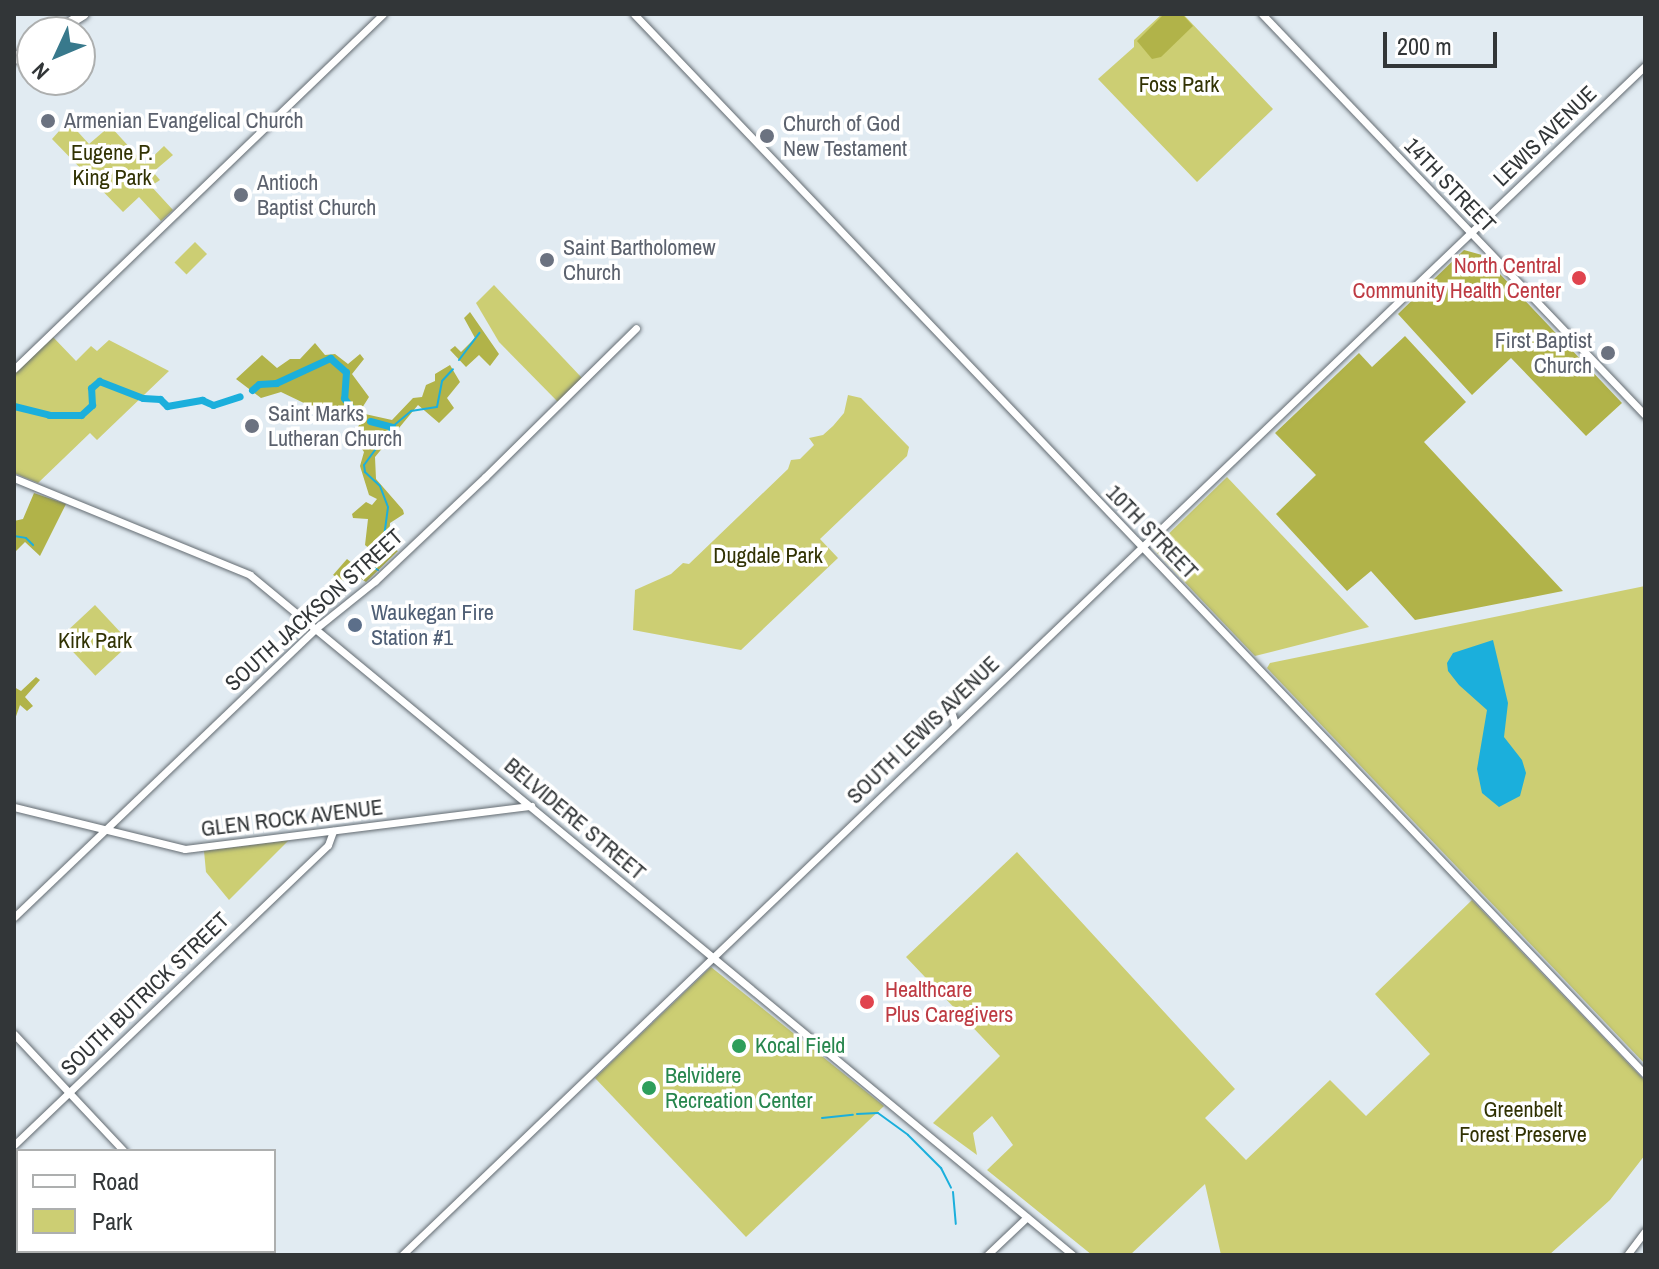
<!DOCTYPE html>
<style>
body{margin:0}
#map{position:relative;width:1659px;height:1269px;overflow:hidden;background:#e1ebf2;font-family:"Archivo Narrow",sans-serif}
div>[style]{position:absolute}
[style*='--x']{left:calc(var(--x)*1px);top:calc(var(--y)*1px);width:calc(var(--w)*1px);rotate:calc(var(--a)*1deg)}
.green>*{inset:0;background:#ccce73;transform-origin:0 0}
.forest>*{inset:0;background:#b1b349}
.water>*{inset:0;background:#1bafdc}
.stream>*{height:2px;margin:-1px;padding:0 1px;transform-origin:1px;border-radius:1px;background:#1bafdc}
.river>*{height:7px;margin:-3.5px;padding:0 3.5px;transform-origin:3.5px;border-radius:3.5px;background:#1bafdc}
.roads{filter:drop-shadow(0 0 2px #636b71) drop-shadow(0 0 2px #636b71)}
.secondary>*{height:7px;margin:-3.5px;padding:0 3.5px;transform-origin:3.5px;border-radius:3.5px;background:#fff}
.highway>*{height:10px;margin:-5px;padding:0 5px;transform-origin:5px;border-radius:5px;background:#fff}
.dots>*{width:22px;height:22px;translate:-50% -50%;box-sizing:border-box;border:4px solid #fff;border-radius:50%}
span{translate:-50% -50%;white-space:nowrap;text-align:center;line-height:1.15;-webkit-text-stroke:7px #fff;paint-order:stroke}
.park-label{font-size:22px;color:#313203}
.worship-label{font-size:22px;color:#5b616d}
.left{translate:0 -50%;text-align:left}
.right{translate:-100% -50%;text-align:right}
.street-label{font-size:22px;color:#323638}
.health-label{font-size:22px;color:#be3a42}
.service-label{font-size:22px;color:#4e5e75}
.leisure-label{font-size:22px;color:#27864d}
.frame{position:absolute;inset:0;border:16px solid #323638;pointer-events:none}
.legend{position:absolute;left:16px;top:1149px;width:260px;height:104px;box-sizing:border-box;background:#fff;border:2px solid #adafaf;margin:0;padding:10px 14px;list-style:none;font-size:24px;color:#323638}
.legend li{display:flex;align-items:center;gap:16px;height:40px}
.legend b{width:40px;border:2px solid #adafaf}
.north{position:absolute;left:16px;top:16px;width:80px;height:80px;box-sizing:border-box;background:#fff;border:2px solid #adafaf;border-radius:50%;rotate:226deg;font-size:22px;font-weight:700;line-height:32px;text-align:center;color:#323638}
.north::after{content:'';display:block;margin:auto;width:28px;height:36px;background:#38798c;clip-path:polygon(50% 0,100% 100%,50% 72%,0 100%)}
.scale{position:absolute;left:1383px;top:32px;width:114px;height:36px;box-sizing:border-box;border:4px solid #323638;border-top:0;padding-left:10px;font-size:24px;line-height:28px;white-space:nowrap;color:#323638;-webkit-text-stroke:6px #fff;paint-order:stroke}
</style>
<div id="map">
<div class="green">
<i style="clip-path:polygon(1162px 14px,1183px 14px,1273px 109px,1197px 182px,1098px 79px,1134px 47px,1134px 40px)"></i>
<i style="clip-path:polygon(68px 121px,89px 144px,110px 126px,145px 164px,164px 146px,173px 155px,153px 172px,160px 180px,151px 186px,173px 210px,161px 221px,139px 197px,123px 212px,52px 139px)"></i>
<i style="left:195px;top:242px;width:17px;height:29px;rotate:45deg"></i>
<i style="clip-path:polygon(494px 285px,582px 378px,558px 402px,499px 342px,476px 303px)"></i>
<i style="clip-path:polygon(52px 336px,76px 361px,91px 346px,97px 351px,109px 340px,169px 371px,97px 440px,90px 433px,38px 483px,14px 473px,14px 372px)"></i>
<i style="clip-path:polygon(848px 395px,861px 398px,909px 447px,907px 456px,820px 539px,838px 558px,741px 650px,633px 630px,635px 590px,671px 574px,683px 563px,689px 564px,788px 469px,791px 460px,800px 459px,814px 445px,809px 438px,823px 435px,833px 426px,844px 413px)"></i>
<i style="clip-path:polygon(1227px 477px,1369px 627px,1255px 656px,1153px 549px)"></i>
<i style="clip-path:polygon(1645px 586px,1645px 1064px,1267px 668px,1270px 663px)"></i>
<i style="left:95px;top:605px;width:52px;height:48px;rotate:47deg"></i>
<i style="clip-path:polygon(289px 840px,229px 900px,206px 872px,204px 851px)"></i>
<i style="clip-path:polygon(1017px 852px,1235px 1089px,1205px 1118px,1246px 1160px,1330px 1080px,1366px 1116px,1430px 1054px,1375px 994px,1472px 900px,1645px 1081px,1645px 1155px,1610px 1200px,1549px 1255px,1221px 1255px,1205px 1184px,1130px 1255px,1092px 1255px,987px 1170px,1013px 1145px,992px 1116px,973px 1133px,977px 1155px,933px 1123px,1000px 1056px,906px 957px)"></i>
<i style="clip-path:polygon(711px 967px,884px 1106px,746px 1237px,595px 1078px)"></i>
</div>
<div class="forest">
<i style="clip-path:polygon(1164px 14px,1182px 14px,1193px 26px,1161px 57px,1152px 59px,1137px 41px)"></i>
<i style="clip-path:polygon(1464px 250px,1482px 255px,1622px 403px,1586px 436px,1511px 358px,1472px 395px,1398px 314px)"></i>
<i style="clip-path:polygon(470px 312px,499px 354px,490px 366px,479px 355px,466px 367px,450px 350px,455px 346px,461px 352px,475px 338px,464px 318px)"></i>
<i style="clip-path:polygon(1405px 336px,1466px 402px,1424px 442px,1563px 591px,1415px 620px,1371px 571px,1347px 591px,1276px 514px,1316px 475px,1275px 433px,1359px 353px,1372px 367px)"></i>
<i style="clip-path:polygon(315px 343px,325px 355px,335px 354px,348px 364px,360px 354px,364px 359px,352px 374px,369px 397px,352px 424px,337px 423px,317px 414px,306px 404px,281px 392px,261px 398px,236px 379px,262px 355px,277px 368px,290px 359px,300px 359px)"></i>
<i style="clip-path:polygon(450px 365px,460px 382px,447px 398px,454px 408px,439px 423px,418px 405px,375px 457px,376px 479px,403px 510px,404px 514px,390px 523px,389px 546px,398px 551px,366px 582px,350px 572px,344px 581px,333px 575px,347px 559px,358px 568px,371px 550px,365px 545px,368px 519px,353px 518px,352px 514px,366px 502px,372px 505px,377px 499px,369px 495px,360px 466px,364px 452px,353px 436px,365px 414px,392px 420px,413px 398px,422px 397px,426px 385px,435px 381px,435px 374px)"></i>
<i style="clip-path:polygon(34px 493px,66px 504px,40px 556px,25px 542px,14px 553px,14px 521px,23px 519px)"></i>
<i style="clip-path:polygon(36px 677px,40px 680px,25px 697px,33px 706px,27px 711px,20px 705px,14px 722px,14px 687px,21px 691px)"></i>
</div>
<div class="water">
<i style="clip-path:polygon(1493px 640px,1508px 703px,1504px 737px,1522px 760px,1526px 773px,1520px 796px,1499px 807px,1482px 793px,1477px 769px,1487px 710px,1459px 685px,1448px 671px,1447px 663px,1453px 653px)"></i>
</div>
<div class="stream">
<i style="--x:459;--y:360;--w:34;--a:-53"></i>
<i style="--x:14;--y:536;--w:12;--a:9"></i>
<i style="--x:26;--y:538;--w:10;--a:45"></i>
<i style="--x:378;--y:570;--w:10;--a:-151"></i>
<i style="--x:369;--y:565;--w:13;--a:-27"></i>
<i style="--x:381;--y:559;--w:52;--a:-82.3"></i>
<i style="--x:388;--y:507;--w:22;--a:-111"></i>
<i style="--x:380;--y:486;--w:21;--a:-137"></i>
<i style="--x:365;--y:472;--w:7;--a:-98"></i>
<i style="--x:364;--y:465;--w:47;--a:-53.6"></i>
<i style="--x:392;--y:427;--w:25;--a:-40"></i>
<i style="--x:411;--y:411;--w:26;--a:-9"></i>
<i style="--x:437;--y:407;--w:26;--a:-79"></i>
<i style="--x:442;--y:381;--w:16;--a:-47"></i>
<i style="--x:857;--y:1114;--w:21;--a:-3"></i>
<i style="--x:878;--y:1113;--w:37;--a:36"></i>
<i style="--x:908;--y:1135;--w:47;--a:45"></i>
<i style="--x:941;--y:1168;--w:22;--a:63"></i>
<i style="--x:822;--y:1118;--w:31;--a:-6"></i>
<i style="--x:953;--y:1192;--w:32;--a:85"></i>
</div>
<div class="river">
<i style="--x:252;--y:390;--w:9;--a:-41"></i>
<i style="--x:259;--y:384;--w:17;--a:-3"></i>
<i style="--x:276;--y:383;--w:60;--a:-24.8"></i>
<i style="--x:330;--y:358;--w:21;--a:41"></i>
<i style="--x:346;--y:372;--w:26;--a:94"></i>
<i style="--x:344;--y:398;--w:14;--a:54"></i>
<i style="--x:14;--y:406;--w:36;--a:14"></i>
<i style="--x:49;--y:415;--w:32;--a:0"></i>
<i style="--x:81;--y:415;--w:15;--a:-42"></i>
<i style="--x:92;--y:405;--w:17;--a:-93"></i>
<i style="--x:91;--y:388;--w:11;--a:-41"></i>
<i style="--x:99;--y:381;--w:47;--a:21.1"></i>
<i style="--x:143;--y:398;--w:17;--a:3"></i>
<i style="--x:160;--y:399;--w:10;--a:45"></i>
<i style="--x:167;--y:406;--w:36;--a:-10"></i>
<i style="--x:202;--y:400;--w:12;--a:24"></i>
<i style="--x:213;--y:405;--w:28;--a:-18"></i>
<i style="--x:370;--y:421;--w:23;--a:15"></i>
</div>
<div class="roads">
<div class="secondary">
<i style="--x:634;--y:14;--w:1465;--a:46.36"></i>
<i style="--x:1262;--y:14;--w:555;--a:46.32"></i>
<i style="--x:14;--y:369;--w:512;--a:-43.89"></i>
<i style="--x:14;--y:478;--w:255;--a:22.3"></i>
<i style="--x:250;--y:575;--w:1068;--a:39.57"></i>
<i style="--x:951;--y:711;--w:14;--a:73"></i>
<i style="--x:14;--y:807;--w:176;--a:13.8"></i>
<i style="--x:185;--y:849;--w:349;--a:-7.1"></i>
<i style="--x:14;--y:917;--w:423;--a:-43.7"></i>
<i style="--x:320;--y:625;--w:70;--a:-38.7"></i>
<i style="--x:375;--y:581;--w:151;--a:-43.4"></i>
<i style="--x:485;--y:477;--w:212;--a:-44.6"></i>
<i style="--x:14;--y:1034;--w:161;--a:46.8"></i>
<i style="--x:14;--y:1145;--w:434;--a:-43.7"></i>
<i style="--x:328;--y:845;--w:15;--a:-70"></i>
<i style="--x:220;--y:1251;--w:6;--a:45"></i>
<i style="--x:402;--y:1255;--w:1720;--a:-43.73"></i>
<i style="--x:987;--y:1255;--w:55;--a:-43.5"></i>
<i style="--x:1627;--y:1255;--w:30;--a:-53"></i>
</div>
<div class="highway">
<i style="--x:55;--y:32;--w:34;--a:-32"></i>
<i style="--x:14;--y:59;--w:22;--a:-34"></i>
</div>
</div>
<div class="dots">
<i style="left:48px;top:121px;background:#6b7280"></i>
<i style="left:767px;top:136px;background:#6b7280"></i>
<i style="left:241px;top:195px;background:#6b7280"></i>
<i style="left:547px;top:260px;background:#6b7280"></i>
<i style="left:1579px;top:278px;background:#e0444e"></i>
<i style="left:1608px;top:353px;background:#6b7280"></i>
<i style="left:252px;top:426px;background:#6b7280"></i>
<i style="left:355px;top:625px;background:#5c6f8a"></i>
<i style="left:867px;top:1002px;background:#e0444e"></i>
<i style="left:739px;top:1046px;background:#2e9e5b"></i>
<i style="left:649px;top:1088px;background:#2e9e5b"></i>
</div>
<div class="park-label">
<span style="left:1179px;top:85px">Foss Park</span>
<span style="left:112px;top:165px">Eugene P.<br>King Park</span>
<span style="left:768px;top:556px">Dugdale Park</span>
<span style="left:95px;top:641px">Kirk Park</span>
<span style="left:1523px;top:1122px">Greenbelt<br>Forest Preserve</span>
</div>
<div class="worship-label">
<span class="left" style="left:64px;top:121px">Armenian Evangelical Church</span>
<span class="left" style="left:783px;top:136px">Church of God<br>New Testament</span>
<span class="left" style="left:257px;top:195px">Antioch<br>Baptist Church</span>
<span class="left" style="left:563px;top:260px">Saint Bartholomew<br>Church</span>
<span class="right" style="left:1592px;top:353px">First Baptist<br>Church</span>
<span class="left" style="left:268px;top:426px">Saint Marks<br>Lutheran Church</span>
</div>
<div class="street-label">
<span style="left:1545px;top:136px;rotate:-44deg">LEWIS AVENUE</span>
<span style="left:1450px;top:185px;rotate:46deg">14TH STREET</span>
<span style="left:1152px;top:532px;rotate:46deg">10TH STREET</span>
<span style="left:314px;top:610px;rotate:-42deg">SOUTH JACKSON STREET</span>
<span style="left:923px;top:730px;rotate:-44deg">SOUTH LEWIS AVENUE</span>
<span style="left:292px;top:818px;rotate:-7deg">GLEN ROCK AVENUE</span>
<span style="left:575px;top:819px;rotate:40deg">BELVIDERE STREET</span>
<span style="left:145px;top:994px;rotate:-44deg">SOUTH BUTRICK STREET</span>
</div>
<div class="health-label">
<span class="right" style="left:1561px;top:278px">North Central<br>Community Health Center</span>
<span class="left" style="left:885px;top:1002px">Healthcare<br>Plus Caregivers</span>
</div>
<div class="service-label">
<span class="left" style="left:371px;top:625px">Waukegan Fire<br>Station #1</span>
</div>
<div class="leisure-label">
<span class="left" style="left:755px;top:1046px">Kocal Field</span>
<span class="left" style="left:665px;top:1088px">Belvidere<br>Recreation Center</span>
</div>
<div class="frame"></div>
<ul class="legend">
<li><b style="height:10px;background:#fff"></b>Road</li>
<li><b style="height:22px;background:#ccce73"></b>Park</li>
</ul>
<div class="north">N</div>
<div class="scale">200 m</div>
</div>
